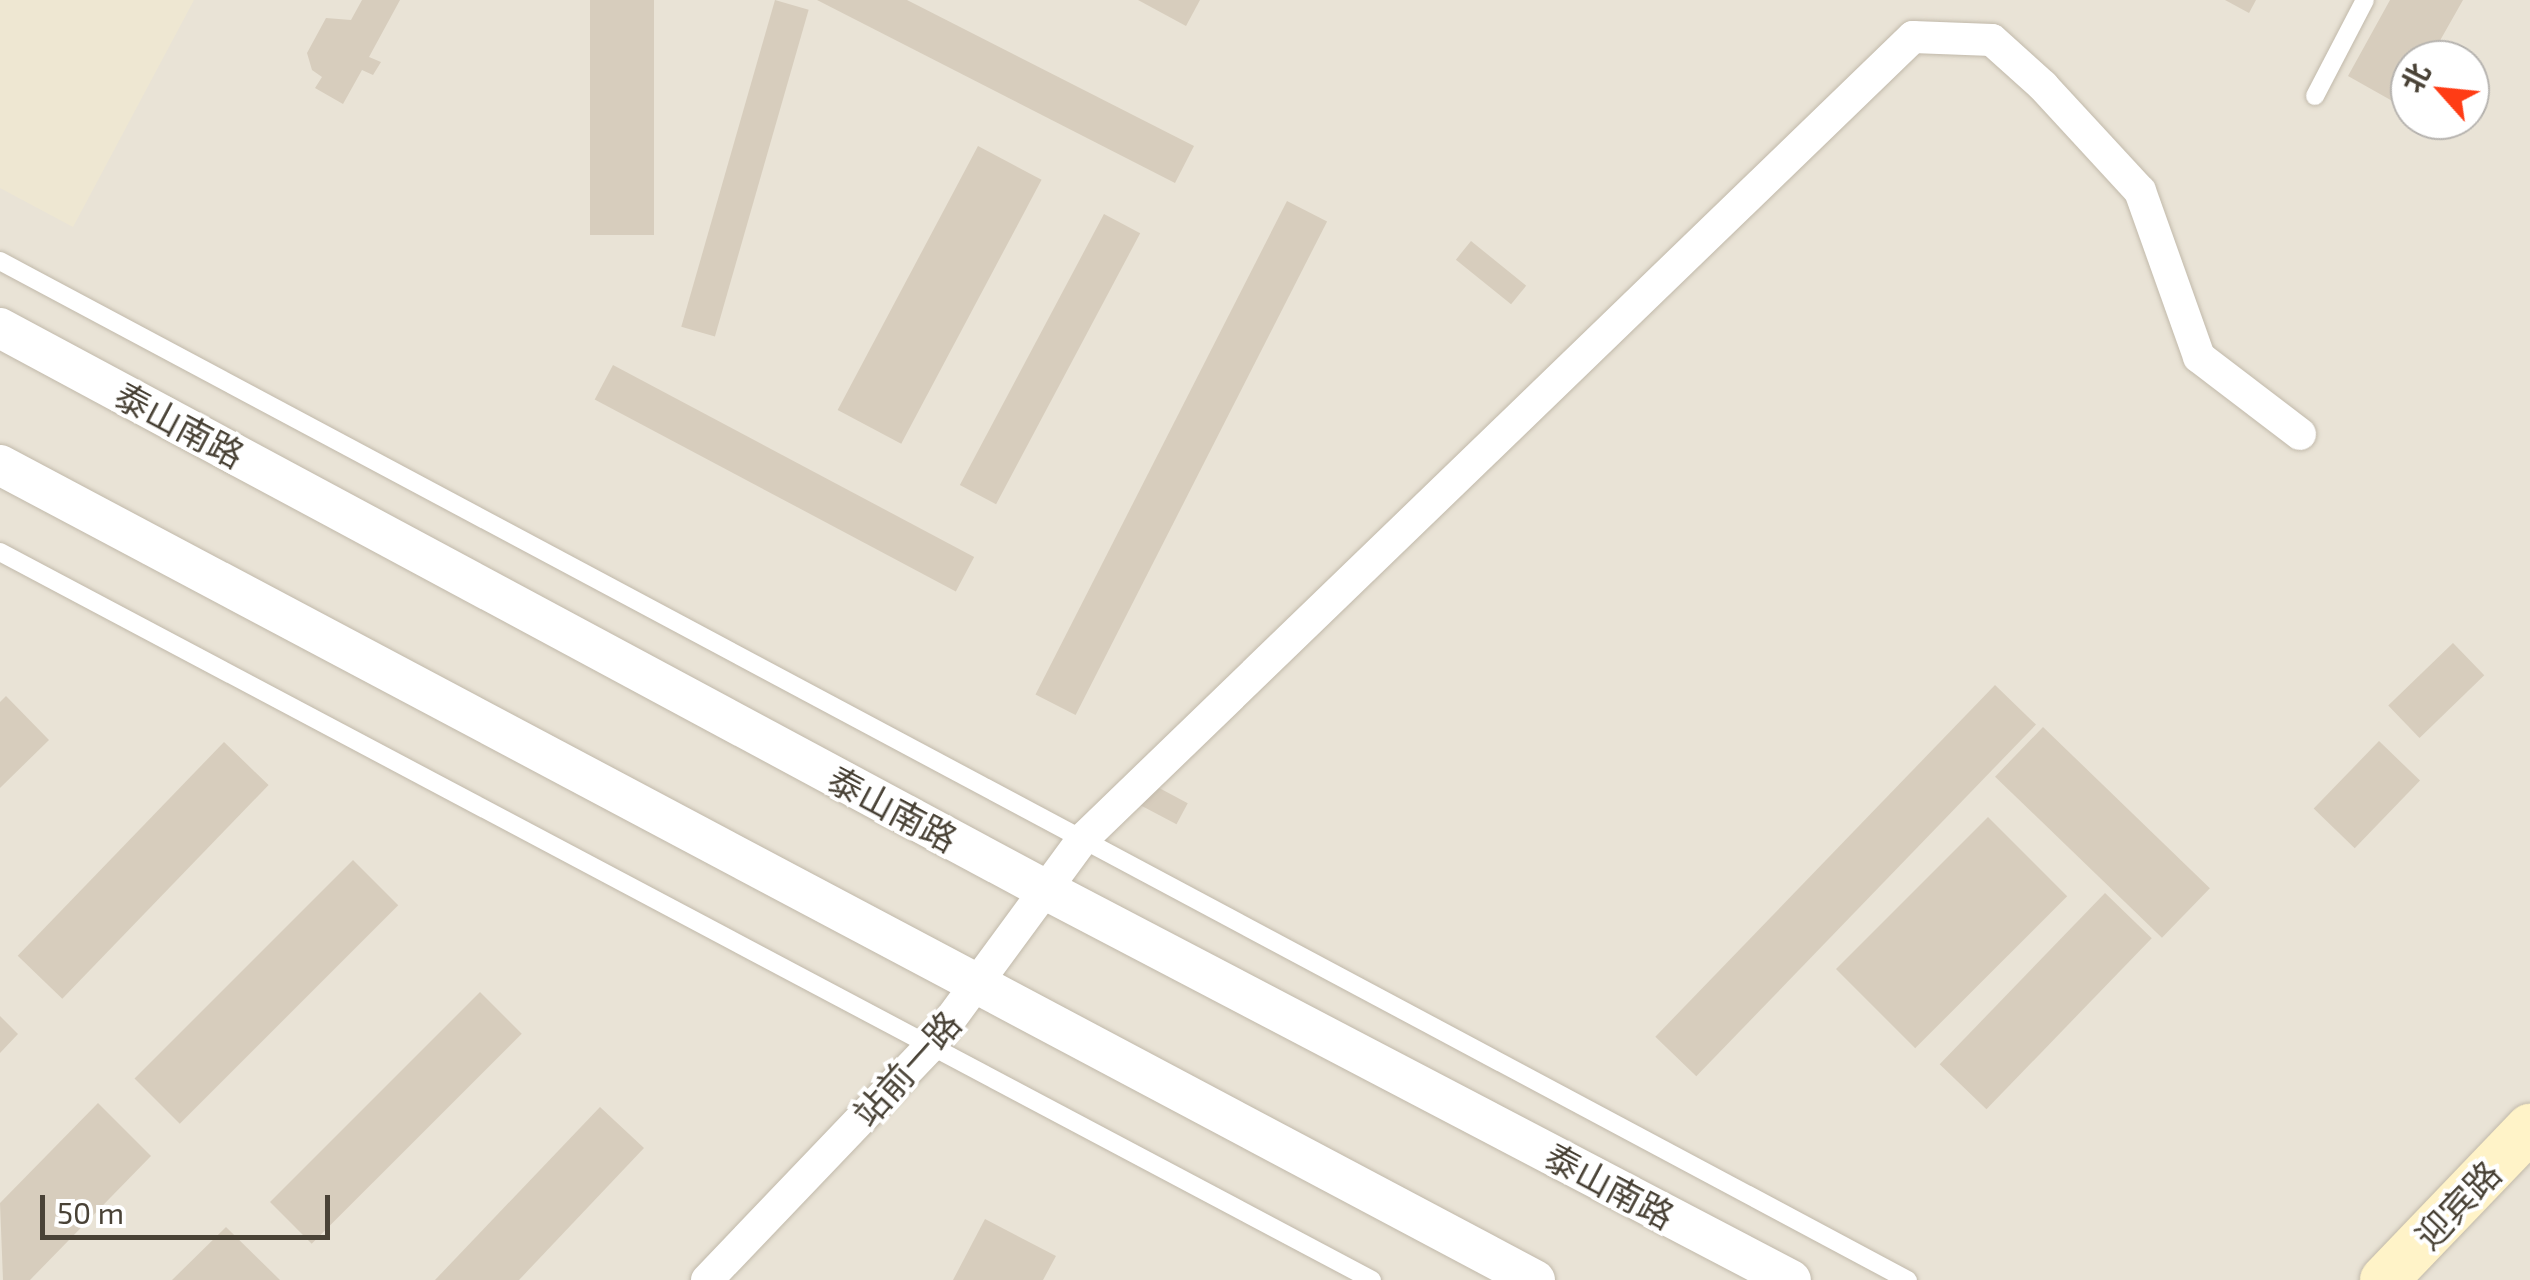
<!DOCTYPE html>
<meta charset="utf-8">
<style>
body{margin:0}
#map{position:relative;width:2530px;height:1280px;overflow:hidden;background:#f5f1e8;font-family:"Exo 2","Noto Sans SC",sans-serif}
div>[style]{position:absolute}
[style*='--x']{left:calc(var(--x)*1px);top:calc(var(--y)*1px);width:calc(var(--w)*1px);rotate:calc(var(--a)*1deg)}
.residential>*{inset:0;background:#e9e3d6}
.education>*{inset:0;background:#eee7d2}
.building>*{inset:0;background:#d7cdbd;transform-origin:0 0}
.roads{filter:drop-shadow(0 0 2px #c1b9aa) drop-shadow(0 0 2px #c1b9aa)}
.service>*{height:18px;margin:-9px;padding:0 9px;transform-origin:9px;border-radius:9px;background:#fff}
.minor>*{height:32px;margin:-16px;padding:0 16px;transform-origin:16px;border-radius:16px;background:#fff}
.tertiary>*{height:40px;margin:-20px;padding:0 20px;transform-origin:20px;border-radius:20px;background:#fff}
.secondary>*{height:48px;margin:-24px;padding:0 24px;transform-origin:24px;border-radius:24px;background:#fff3c8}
span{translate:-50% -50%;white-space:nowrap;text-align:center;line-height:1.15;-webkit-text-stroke:8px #fff;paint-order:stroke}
.street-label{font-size:35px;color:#494236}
.north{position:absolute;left:2390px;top:40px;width:100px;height:100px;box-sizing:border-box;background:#fff;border:2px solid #b6b3af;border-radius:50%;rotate:297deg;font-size:28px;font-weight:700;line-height:40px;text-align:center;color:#494236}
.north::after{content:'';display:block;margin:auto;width:35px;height:45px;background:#ff3c15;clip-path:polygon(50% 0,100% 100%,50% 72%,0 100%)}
.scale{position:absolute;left:40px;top:1195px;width:290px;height:45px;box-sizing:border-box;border:5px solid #494236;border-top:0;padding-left:12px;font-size:30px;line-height:35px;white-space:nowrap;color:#494236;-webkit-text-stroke:8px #fff;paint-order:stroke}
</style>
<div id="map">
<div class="residential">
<i style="clip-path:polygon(evenodd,0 0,2530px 0,2530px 1280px,0 1280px,0 0,2410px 60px,2470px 60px,2470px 120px,2410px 120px,2410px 60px)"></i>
</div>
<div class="education">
<i style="clip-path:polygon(0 0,194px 0,73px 227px,0 188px)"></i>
</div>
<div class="building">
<i style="clip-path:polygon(362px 0,400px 0,369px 57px,381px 62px,373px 75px,362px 70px,343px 104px,315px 88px,322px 77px,312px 70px,307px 53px,326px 18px,351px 20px)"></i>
<i style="left:590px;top:0;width:64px;height:235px"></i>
<i style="left:775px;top:0;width:35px;height:340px;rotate:16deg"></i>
<i style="clip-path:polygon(817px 0,907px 0,1194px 146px,1175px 183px)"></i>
<i style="clip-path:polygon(1138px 0,1200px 0,1186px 26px)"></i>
<i style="clip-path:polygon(2225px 0,2256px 0,2249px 13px)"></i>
<i style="clip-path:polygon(2390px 0,2463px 0,2429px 60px,2410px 60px,2403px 107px,2348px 76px)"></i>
<i style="left:978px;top:146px;width:72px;height:299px;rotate:28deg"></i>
<i style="left:1287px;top:201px;width:45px;height:554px;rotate:27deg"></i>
<i style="left:1104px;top:214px;width:41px;height:307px;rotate:28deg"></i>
<i style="left:1471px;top:241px;width:71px;height:24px;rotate:39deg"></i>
<i style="left:613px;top:365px;width:409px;height:39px;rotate:28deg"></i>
<i style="left:2453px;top:643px;width:45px;height:90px;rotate:46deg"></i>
<i style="left:1995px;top:685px;width:57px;height:489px;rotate:44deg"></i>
<i style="clip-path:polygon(6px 696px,49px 740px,0 788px,0 702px)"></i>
<i style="left:2043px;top:727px;width:232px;height:69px;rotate:44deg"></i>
<i style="left:2379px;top:741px;width:57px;height:94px;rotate:44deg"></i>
<i style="left:224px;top:742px;width:62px;height:297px;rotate:44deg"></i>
<i style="left:1148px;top:782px;width:45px;height:24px;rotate:28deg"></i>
<i style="left:1988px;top:817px;width:112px;height:215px;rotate:45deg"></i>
<i style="left:353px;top:860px;width:64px;height:309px;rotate:45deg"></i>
<i style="left:2105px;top:893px;width:65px;height:238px;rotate:44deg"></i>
<i style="left:480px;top:992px;width:59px;height:297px;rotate:45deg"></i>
<i style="clip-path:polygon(0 1016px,18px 1034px,0 1053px)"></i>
<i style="clip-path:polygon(98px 1103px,151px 1156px,30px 1280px,3px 1280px,0 1203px)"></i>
<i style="clip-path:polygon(600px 1107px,644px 1148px,519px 1280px,435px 1280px)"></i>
<i style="clip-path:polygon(985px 1219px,1056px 1256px,1043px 1280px,953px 1280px)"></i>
<i style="clip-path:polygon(226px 1227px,280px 1280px,172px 1280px)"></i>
</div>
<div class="roads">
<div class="service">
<i style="--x:2315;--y:96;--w:108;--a:-62.5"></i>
<i style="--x:0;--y:261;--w:2163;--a:28.11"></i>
<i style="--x:0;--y:552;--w:1553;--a:27.95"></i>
</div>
<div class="minor">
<i style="--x:707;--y:1280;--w:323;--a:-46.3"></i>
<i style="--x:930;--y:1047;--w:258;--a:-53.7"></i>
<i style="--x:1083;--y:839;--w:1154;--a:-44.02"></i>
<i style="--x:1913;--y:37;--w:79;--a:2.2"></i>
<i style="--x:1992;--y:40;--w:69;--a:42"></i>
<i style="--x:2043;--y:86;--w:143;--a:47.3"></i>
<i style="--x:2140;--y:191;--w:176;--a:70.4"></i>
<i style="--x:2199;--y:357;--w:127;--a:37.3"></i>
</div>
<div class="tertiary">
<i style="--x:0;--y:328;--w:1185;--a:28.25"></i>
<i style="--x:1044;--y:889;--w:843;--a:27.63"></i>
<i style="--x:0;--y:465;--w:1738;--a:27.97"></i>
</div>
<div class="secondary">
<i style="--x:2384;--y:1280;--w:211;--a:-46.2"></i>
</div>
</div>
<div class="street-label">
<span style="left:180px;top:424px;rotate:28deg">泰山南路</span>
<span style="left:893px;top:808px;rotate:28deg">泰山南路</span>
<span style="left:906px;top:1068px;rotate:-48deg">站前一路</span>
<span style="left:1610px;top:1185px;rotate:28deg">泰山南路</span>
<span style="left:2457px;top:1204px;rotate:-46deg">迎宾路</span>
</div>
<div class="north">北</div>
<div class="scale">50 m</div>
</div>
